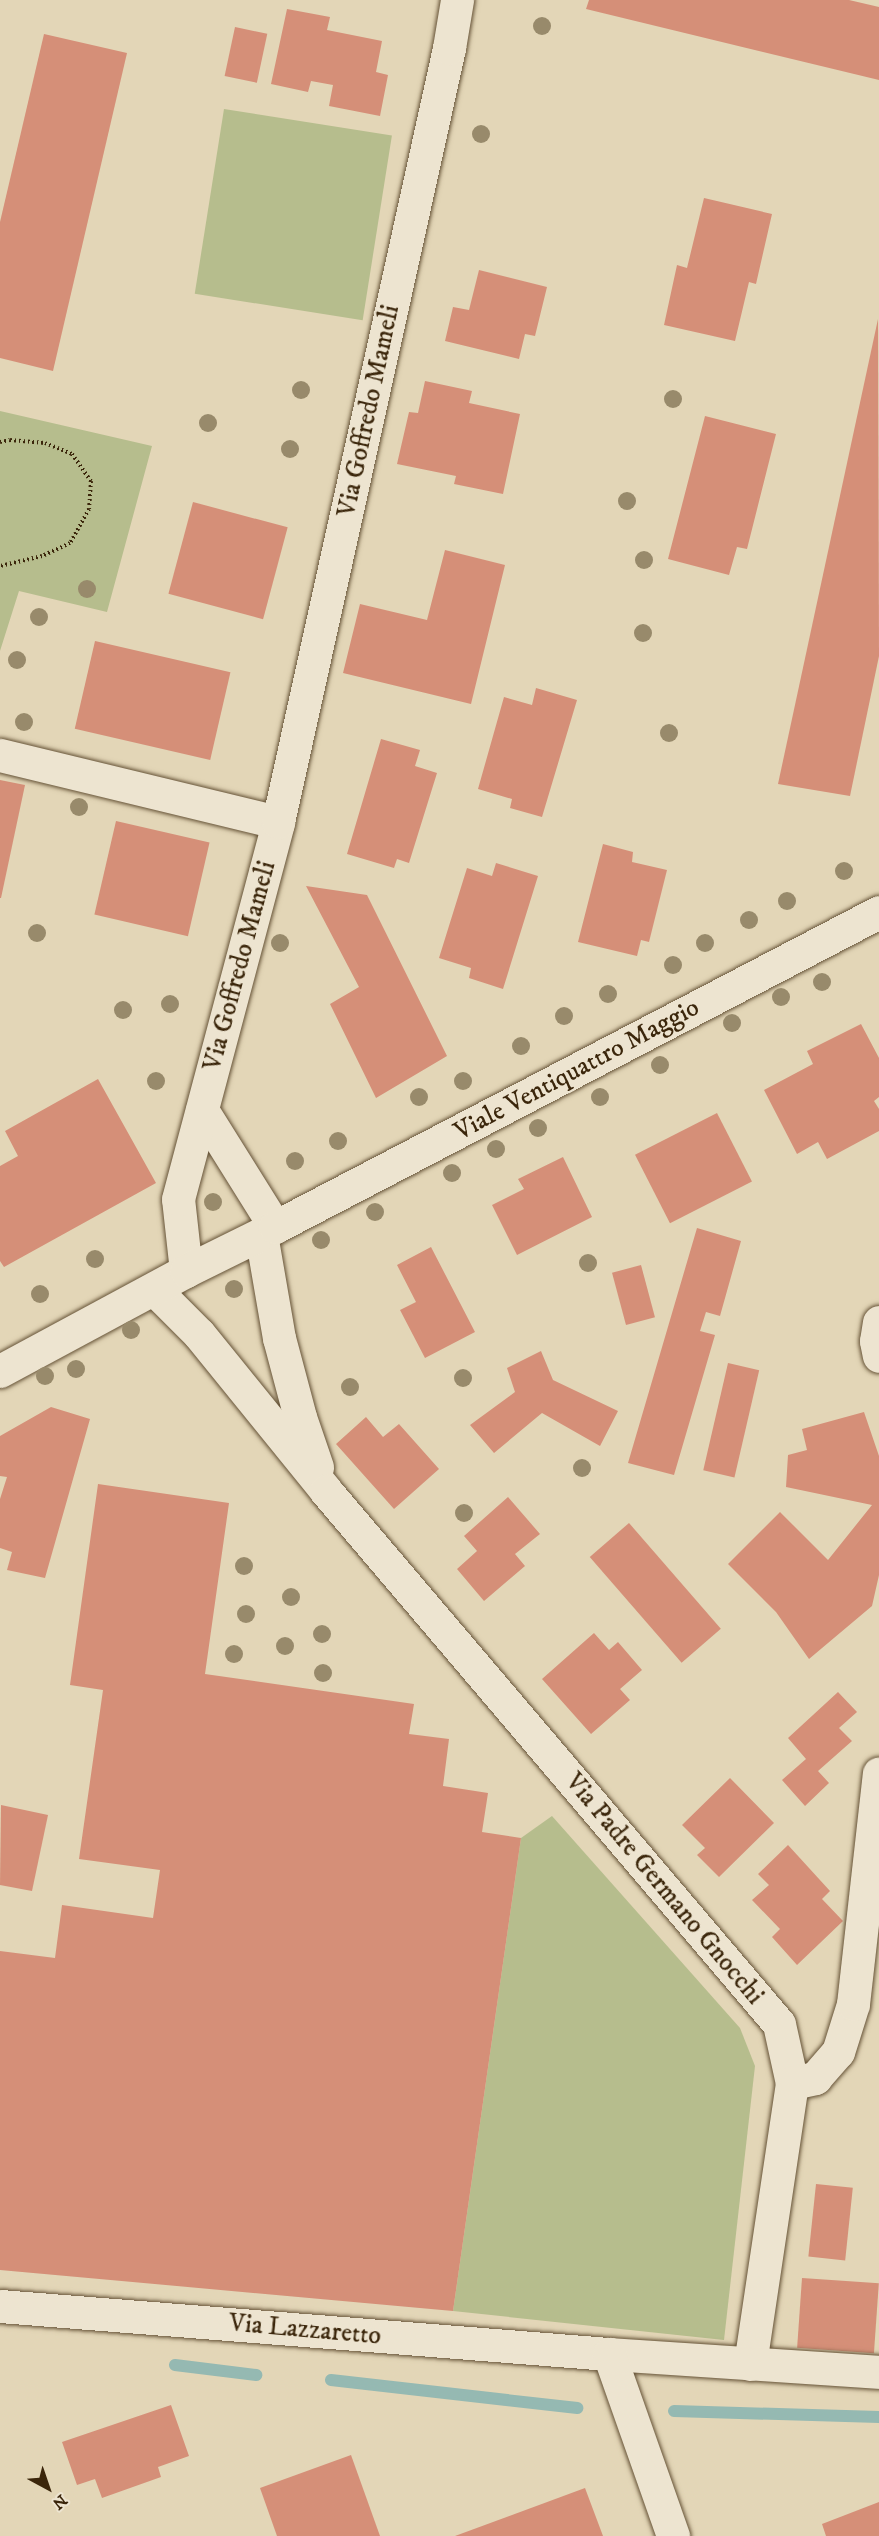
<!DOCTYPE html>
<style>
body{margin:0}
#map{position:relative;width:879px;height:2536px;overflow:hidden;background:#e3d6b7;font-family:"IM FELL DW Pica",serif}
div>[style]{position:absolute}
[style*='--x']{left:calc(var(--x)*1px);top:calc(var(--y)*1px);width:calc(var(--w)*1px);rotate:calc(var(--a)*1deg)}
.green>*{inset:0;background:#b6bd8d;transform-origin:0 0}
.stream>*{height:12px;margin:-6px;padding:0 6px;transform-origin:6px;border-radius:6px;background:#95b9b2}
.building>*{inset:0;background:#d58f78;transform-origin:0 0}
.path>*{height:4px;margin-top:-2px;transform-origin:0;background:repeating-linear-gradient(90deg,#3b260b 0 1.5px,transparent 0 4.5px)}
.roads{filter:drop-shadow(0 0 2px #655236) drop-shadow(0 0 2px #655236)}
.minor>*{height:33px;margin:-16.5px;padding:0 16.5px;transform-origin:16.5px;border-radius:16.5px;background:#ede4d0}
.secondary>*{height:33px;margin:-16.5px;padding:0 16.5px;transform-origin:16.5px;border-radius:16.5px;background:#ede4d0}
.trees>*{width:18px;height:18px;margin:-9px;border-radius:50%;background:#988a6b}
span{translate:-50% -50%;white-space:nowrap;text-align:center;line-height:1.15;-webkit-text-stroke:4.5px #ede4d0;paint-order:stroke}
.street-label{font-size:26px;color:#3b260b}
.north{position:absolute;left:18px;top:2458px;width:60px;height:60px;-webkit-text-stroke:4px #ede4d0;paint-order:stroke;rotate:140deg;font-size:16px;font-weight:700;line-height:24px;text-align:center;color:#3b260b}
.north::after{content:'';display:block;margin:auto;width:21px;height:27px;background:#3b260b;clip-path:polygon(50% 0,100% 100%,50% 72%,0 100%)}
</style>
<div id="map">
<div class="green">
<i style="left:224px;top:109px;width:170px;height:187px;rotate:9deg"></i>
<i style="clip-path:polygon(0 411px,152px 446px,107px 612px,19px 591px,0 651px)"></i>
<i style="clip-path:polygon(552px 1816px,740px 2028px,755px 2066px,724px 2340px,453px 2311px,521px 1838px)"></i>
</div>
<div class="stream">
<i style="--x:175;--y:2365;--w:82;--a:7"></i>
<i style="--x:331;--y:2380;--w:248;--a:6.5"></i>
<i style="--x:674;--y:2411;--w:205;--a:1.7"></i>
</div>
<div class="building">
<i style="clip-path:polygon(589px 0,849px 0,879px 7px,879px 80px,586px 9px)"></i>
<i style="clip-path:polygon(287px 9px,330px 17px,327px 30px,382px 41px,376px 72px,388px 75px,380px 116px,329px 106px,333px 85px,311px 81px,308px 92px,271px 84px)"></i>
<i style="left:235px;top:27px;width:33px;height:50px;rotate:12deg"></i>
<i style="clip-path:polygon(44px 34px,127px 53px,53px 371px,0 358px,0 222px)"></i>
<i style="clip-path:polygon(704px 198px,772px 214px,756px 284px,749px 282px,735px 341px,664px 325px,677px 265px,687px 268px)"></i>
<i style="clip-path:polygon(479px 270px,547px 287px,535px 336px,525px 334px,519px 359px,445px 341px,453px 307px,469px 310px)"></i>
<i style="clip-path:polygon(878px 319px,879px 656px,850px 796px,778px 784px)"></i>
<i style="clip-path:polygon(425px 381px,472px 391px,469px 403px,520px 414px,503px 494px,454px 484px,456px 476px,397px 464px,409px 412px,418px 413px)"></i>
<i style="clip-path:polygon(705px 416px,776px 434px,747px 549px,737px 547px,729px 575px,668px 559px)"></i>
<i style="left:193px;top:502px;width:98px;height:95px;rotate:15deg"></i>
<i style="clip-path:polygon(445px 550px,505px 565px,471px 704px,343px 673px,360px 604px,427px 620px)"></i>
<i style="left:95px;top:641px;width:139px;height:90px;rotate:13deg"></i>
<i style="clip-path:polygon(536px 688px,577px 700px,542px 817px,510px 808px,512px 799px,478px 789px,504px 697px,532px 705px)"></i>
<i style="clip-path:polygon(381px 739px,420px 750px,415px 766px,437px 773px,409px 863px,397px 859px,394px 868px,347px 854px)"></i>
<i style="clip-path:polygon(0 780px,25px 785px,1px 898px,0 898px)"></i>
<i style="left:116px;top:821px;width:96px;height:96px;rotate:13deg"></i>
<i style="clip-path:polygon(603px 844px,633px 852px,632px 862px,667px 870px,649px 942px,641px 940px,637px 956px,578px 942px)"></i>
<i style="clip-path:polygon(496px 863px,538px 876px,503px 989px,469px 978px,471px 968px,439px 958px,467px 868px,492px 876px)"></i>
<i style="clip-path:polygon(306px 886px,367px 895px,447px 1056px,376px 1098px,330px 1004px,359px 987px)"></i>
<i style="clip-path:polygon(861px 1024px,879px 1058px,879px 1097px,874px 1101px,879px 1109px,879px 1131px,827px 1159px,818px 1142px,797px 1154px,764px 1090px,813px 1064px,807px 1051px)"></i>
<i style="clip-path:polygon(98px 1079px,156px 1183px,4px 1267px,0 1261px,0 1166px,18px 1156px,5px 1131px)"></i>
<i style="left:717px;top:1113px;width:77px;height:92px;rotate:63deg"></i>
<i style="clip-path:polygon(563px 1157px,592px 1217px,517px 1255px,492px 1205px,524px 1189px,518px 1179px)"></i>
<i style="clip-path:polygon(697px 1228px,741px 1241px,720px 1316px,706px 1312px,700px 1331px,715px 1335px,674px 1475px,628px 1463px)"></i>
<i style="clip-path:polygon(431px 1247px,475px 1332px,425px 1358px,400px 1310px,416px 1302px,397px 1265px)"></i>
<i style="left:641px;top:1265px;width:54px;height:30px;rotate:75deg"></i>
<i style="clip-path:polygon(541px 1351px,553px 1380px,618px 1411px,600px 1446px,542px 1413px,494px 1453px,470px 1425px,515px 1392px,507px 1368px)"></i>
<i style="left:728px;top:1363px;width:32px;height:110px;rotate:13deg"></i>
<i style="clip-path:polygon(51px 1407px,90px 1419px,45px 1578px,7px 1570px,12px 1552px,0 1548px,0 1499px,7px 1477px,0 1476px,0 1436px)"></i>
<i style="clip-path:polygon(864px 1412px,879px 1456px,879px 1575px,872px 1606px,809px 1659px,776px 1612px,728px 1564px,780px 1512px,828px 1560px,872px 1505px,786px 1487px,788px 1455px,807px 1450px,802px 1429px)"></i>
<i style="clip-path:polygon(366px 1417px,383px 1437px,399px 1424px,439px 1469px,394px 1509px,336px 1444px)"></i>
<i style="clip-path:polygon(98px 1484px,229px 1503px,205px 1674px,414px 1704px,409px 1734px,449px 1739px,443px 1786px,488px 1793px,482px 1832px,521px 1838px,453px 2311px,0 2270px,0 1951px,55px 1958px,62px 1905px,153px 1918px,160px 1870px,79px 1859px,103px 1690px,70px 1685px)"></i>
<i style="clip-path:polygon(508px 1497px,540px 1534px,515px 1554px,525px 1566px,484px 1601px,457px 1569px,477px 1551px,464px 1536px)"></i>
<i style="left:629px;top:1523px;width:140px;height:52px;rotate:49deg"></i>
<i style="clip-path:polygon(594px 1633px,609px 1650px,618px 1642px,642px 1670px,620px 1689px,630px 1700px,591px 1734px,542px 1679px)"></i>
<i style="clip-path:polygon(838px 1692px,857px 1712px,839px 1728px,852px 1741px,818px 1771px,829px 1783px,805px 1806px,782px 1780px,806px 1759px,788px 1738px)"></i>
<i style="clip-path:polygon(730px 1778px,774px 1823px,719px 1877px,697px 1855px,705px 1848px,682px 1825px)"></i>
<i style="clip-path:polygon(1px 1805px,48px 1815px,32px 1891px,0 1885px)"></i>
<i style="clip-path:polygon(788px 1845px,830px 1891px,822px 1899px,843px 1921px,797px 1965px,772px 1937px,780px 1929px,752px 1900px,769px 1885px,758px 1874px)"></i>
<i style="left:816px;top:2184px;width:37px;height:73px;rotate:6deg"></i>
<i style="left:802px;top:2278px;width:77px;height:70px;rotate:4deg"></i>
<i style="clip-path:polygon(171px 2405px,189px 2456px,158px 2467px,161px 2477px,102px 2498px,95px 2479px,77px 2485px,62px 2442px)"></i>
<i style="clip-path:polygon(351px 2455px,380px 2536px,277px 2536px,260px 2488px)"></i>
<i style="clip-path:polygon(585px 2488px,603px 2536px,455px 2536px)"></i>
<i style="clip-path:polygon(879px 2502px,879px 2536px,826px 2536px,822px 2524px)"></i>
</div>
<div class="path">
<i style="--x:0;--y:442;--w:10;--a:-11"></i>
<i style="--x:10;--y:440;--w:35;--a:5"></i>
<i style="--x:45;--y:443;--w:29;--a:22"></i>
<i style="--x:72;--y:454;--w:33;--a:55"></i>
<i style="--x:91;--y:481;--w:28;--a:94"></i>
<i style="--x:89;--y:509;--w:39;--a:119"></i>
<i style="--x:70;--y:543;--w:31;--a:155"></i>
<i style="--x:42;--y:556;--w:43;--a:166.6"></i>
</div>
<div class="roads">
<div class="minor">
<i style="--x:0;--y:755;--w:286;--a:13.6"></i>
<i style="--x:202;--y:1110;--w:138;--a:58"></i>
<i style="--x:261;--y:1234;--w:106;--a:80.2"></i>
<i style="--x:279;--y:1338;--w:82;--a:75.1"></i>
<i style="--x:300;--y:1417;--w:53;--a:71.2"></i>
<i style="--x:186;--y:1271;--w:72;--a:-96.3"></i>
<i style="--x:178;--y:1199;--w:390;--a:-75.1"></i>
<i style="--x:278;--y:822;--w:793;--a:-77.54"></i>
<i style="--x:449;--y:48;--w:49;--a:-80.5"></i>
<i style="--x:155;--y:1290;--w:62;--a:45"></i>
<i style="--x:199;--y:1334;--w:202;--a:51"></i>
<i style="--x:326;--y:1491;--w:699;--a:49.64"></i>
<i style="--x:779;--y:2024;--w:60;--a:77.6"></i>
<i style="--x:792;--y:2083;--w:284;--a:98.5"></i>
<i style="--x:879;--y:1322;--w:19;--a:99"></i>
<i style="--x:876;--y:1341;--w:15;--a:79"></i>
<i style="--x:792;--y:2083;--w:24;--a:-12"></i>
<i style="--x:815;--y:2078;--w:35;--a:-49"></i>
<i style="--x:838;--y:2052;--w:50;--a:-72.6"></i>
<i style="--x:853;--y:2004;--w:232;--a:-83.6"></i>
<i style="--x:0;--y:2306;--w:611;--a:4.51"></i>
<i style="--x:609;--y:2354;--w:271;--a:3.8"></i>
<i style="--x:609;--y:2354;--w:193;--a:70.6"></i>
</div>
<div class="secondary">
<i style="--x:0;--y:1371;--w:211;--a:-28.3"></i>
<i style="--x:186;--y:1271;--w:99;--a:-26.3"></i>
<i style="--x:275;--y:1227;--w:681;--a:-27.54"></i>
</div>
</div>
<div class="trees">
<i style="left:542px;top:26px"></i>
<i style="left:481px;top:134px"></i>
<i style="left:301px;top:390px"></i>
<i style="left:673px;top:399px"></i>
<i style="left:208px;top:423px"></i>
<i style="left:290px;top:449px"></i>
<i style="left:627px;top:501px"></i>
<i style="left:644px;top:560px"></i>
<i style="left:87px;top:589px"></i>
<i style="left:39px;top:617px"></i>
<i style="left:643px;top:633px"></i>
<i style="left:17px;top:660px"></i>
<i style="left:24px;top:722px"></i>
<i style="left:669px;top:733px"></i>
<i style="left:79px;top:807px"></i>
<i style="left:844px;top:871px"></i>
<i style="left:787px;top:901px"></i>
<i style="left:749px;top:920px"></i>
<i style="left:37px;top:933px"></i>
<i style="left:280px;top:943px"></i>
<i style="left:705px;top:943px"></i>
<i style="left:673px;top:965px"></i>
<i style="left:822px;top:982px"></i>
<i style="left:608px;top:994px"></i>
<i style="left:781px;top:997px"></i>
<i style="left:170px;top:1004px"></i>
<i style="left:123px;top:1010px"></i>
<i style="left:564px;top:1016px"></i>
<i style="left:732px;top:1023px"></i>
<i style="left:521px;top:1046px"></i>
<i style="left:660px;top:1065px"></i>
<i style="left:156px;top:1081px"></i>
<i style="left:463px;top:1081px"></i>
<i style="left:419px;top:1097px"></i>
<i style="left:600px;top:1097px"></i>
<i style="left:538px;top:1128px"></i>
<i style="left:338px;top:1141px"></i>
<i style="left:496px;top:1149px"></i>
<i style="left:295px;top:1161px"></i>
<i style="left:452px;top:1173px"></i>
<i style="left:213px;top:1202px"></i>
<i style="left:375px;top:1212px"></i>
<i style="left:321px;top:1240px"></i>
<i style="left:95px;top:1259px"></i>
<i style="left:588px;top:1263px"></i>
<i style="left:234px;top:1289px"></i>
<i style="left:40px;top:1294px"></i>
<i style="left:131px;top:1330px"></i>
<i style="left:76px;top:1369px"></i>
<i style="left:45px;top:1376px"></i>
<i style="left:463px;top:1378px"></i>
<i style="left:350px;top:1387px"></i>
<i style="left:582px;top:1468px"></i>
<i style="left:464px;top:1513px"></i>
<i style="left:244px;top:1566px"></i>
<i style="left:291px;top:1597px"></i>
<i style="left:246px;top:1614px"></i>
<i style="left:322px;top:1634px"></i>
<i style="left:285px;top:1646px"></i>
<i style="left:234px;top:1654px"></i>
<i style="left:323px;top:1673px"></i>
</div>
<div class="street-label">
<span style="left:369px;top:411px;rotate:-78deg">Via Goffredo Mameli</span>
<span style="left:240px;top:966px;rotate:-75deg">Via Goffredo Mameli</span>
<span style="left:577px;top:1070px;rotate:-28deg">Viale Ventiquattro Maggio</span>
<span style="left:664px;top:1889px;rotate:50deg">Via Padre Germano Gnocchi</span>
<span style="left:305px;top:2330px;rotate:5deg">Via Lazzaretto</span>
</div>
<div class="north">N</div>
</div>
